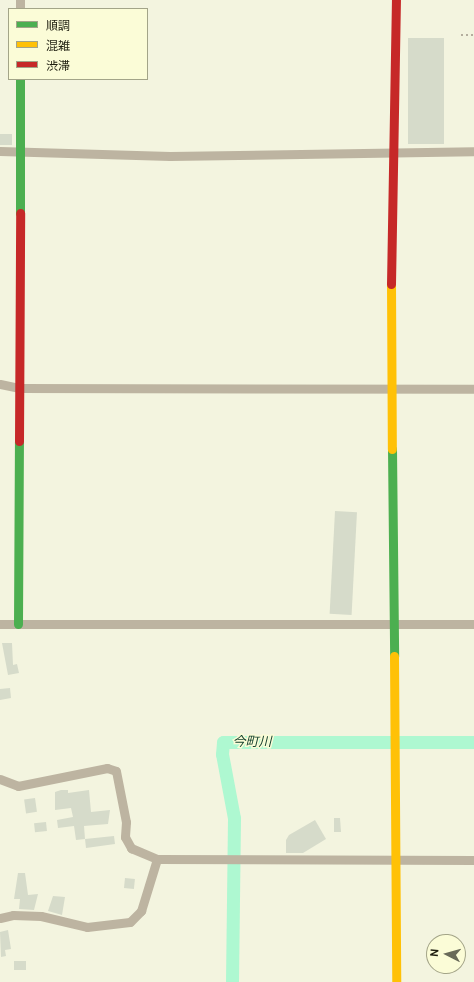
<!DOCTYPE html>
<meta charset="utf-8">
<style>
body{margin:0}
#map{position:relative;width:474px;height:982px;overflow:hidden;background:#f3f4df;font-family:Roboto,"Noto Sans JP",sans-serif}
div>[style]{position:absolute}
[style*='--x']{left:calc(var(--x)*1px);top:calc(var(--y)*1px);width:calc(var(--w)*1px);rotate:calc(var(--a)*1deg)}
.river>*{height:13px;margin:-6.5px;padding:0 6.5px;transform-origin:6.5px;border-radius:6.5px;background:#aef8d1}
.building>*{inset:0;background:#d6dbca;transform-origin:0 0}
.path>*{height:1.5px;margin-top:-0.75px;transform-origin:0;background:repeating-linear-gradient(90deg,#b4ae9e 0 2px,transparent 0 5px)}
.street>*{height:9px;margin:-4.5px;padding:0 4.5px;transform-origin:4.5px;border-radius:4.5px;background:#bdb4a1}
.fast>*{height:9px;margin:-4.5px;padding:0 4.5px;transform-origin:4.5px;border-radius:4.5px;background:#4caf50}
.slow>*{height:9px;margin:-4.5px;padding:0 4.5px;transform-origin:4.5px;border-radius:4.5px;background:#ffc107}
.jam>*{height:9px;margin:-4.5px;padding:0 4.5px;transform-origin:4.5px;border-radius:4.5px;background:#c62828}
span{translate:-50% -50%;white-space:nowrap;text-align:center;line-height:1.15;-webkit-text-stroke:3px #fbfcd7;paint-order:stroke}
.water-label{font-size:13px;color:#12402e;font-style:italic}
.legend{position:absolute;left:8px;top:8px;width:140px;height:72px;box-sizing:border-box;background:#fbfcd7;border:1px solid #a3a488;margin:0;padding:5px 7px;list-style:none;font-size:12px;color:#1f1f11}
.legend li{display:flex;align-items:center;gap:8px;height:20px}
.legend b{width:20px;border:1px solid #a3a488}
.north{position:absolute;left:426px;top:934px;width:40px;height:40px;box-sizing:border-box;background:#fbfcd7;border:1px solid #a3a488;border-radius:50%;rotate:276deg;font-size:11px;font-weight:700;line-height:16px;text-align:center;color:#1f1f11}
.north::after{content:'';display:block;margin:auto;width:14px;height:18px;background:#696a59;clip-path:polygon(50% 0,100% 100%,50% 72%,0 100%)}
</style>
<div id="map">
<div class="river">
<i style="--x:232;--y:982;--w:164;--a:-89.3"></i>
<i style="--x:234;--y:818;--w:65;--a:-100.6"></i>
<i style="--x:222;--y:754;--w:12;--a:-85"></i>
<i style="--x:223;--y:742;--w:251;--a:0"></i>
</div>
<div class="building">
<i style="left:444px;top:38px;width:106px;height:36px;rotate:90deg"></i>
<i style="left:0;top:134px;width:12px;height:11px"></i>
<i style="left:335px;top:511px;width:22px;height:103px;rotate:3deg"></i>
<i style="clip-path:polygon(2px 643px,12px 643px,13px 665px,17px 664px,19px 673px,8px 675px)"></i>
<i style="clip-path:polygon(10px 688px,11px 698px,0 700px,0 689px)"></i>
<i style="clip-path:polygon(61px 790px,68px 790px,68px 793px,89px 790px,91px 812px,110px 810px,108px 824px,84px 826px,85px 839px,114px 836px,115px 844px,86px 848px,85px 839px,76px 840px,74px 826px,58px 828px,57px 820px,73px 817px,71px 808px,55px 810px,55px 792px)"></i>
<i style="left:35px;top:798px;width:14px;height:11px;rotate:82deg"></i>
<i style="clip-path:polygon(334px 818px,340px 818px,341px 832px,334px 832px)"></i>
<i style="clip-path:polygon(315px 820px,326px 839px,303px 853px,286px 853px,286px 840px,289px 835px)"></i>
<i style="left:46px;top:822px;width:9px;height:12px;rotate:84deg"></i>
<i style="clip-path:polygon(18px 873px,25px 873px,28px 895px,38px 894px,34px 910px,19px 909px,20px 899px,14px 899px)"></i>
<i style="left:125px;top:878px;width:10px;height:10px;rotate:6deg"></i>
<i style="clip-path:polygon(53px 896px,65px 897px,62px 915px,48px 911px)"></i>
<i style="clip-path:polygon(8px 930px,11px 949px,5px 950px,6px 956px,1px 957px,0 932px)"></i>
<i style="left:14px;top:961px;width:12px;height:9px"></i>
</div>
<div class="path">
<i style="--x:461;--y:35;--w:13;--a:0"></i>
</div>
<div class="street">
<i style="--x:20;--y:9;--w:9;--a:-90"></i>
<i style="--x:0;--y:151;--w:170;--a:1.7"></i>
<i style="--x:170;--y:156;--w:304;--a:-0.9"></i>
<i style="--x:0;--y:384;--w:19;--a:12"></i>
<i style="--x:19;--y:388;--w:455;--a:0.1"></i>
<i style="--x:0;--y:624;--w:474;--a:0"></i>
<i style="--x:0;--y:779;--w:19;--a:21"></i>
<i style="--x:18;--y:786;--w:91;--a:-11.4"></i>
<i style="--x:107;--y:768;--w:9;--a:18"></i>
<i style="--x:116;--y:771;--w:52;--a:78.9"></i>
<i style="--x:126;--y:822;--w:15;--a:94"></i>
<i style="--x:125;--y:837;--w:13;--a:61"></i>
<i style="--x:131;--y:848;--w:28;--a:23"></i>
<i style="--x:157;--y:859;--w:317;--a:0.2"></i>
<i style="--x:0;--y:918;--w:13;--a:-13"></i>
<i style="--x:13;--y:915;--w:28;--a:2"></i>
<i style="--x:41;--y:916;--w:47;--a:13.4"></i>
<i style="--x:87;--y:927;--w:43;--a:-6.6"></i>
<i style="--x:130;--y:922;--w:16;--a:-45"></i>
<i style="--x:141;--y:911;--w:54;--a:-72.9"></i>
</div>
<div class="fast">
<i style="--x:20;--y:213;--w:134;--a:-90"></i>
<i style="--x:392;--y:449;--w:207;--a:89.4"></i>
<i style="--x:18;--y:624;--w:183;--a:-89.7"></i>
</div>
<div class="slow">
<i style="--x:391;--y:284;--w:165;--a:89.7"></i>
<i style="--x:394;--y:656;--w:326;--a:89.6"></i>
</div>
<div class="jam">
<i style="--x:391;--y:284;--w:284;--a:-89"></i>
<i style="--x:19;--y:441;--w:228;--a:-89.7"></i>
</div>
<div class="water-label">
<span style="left:252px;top:742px">今町川</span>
</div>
<ul class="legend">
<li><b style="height:5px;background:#4caf50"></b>順調</li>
<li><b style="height:5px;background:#ffc107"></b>混雑</li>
<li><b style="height:5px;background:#c62828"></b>渋滞</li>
</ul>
<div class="north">N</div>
</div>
